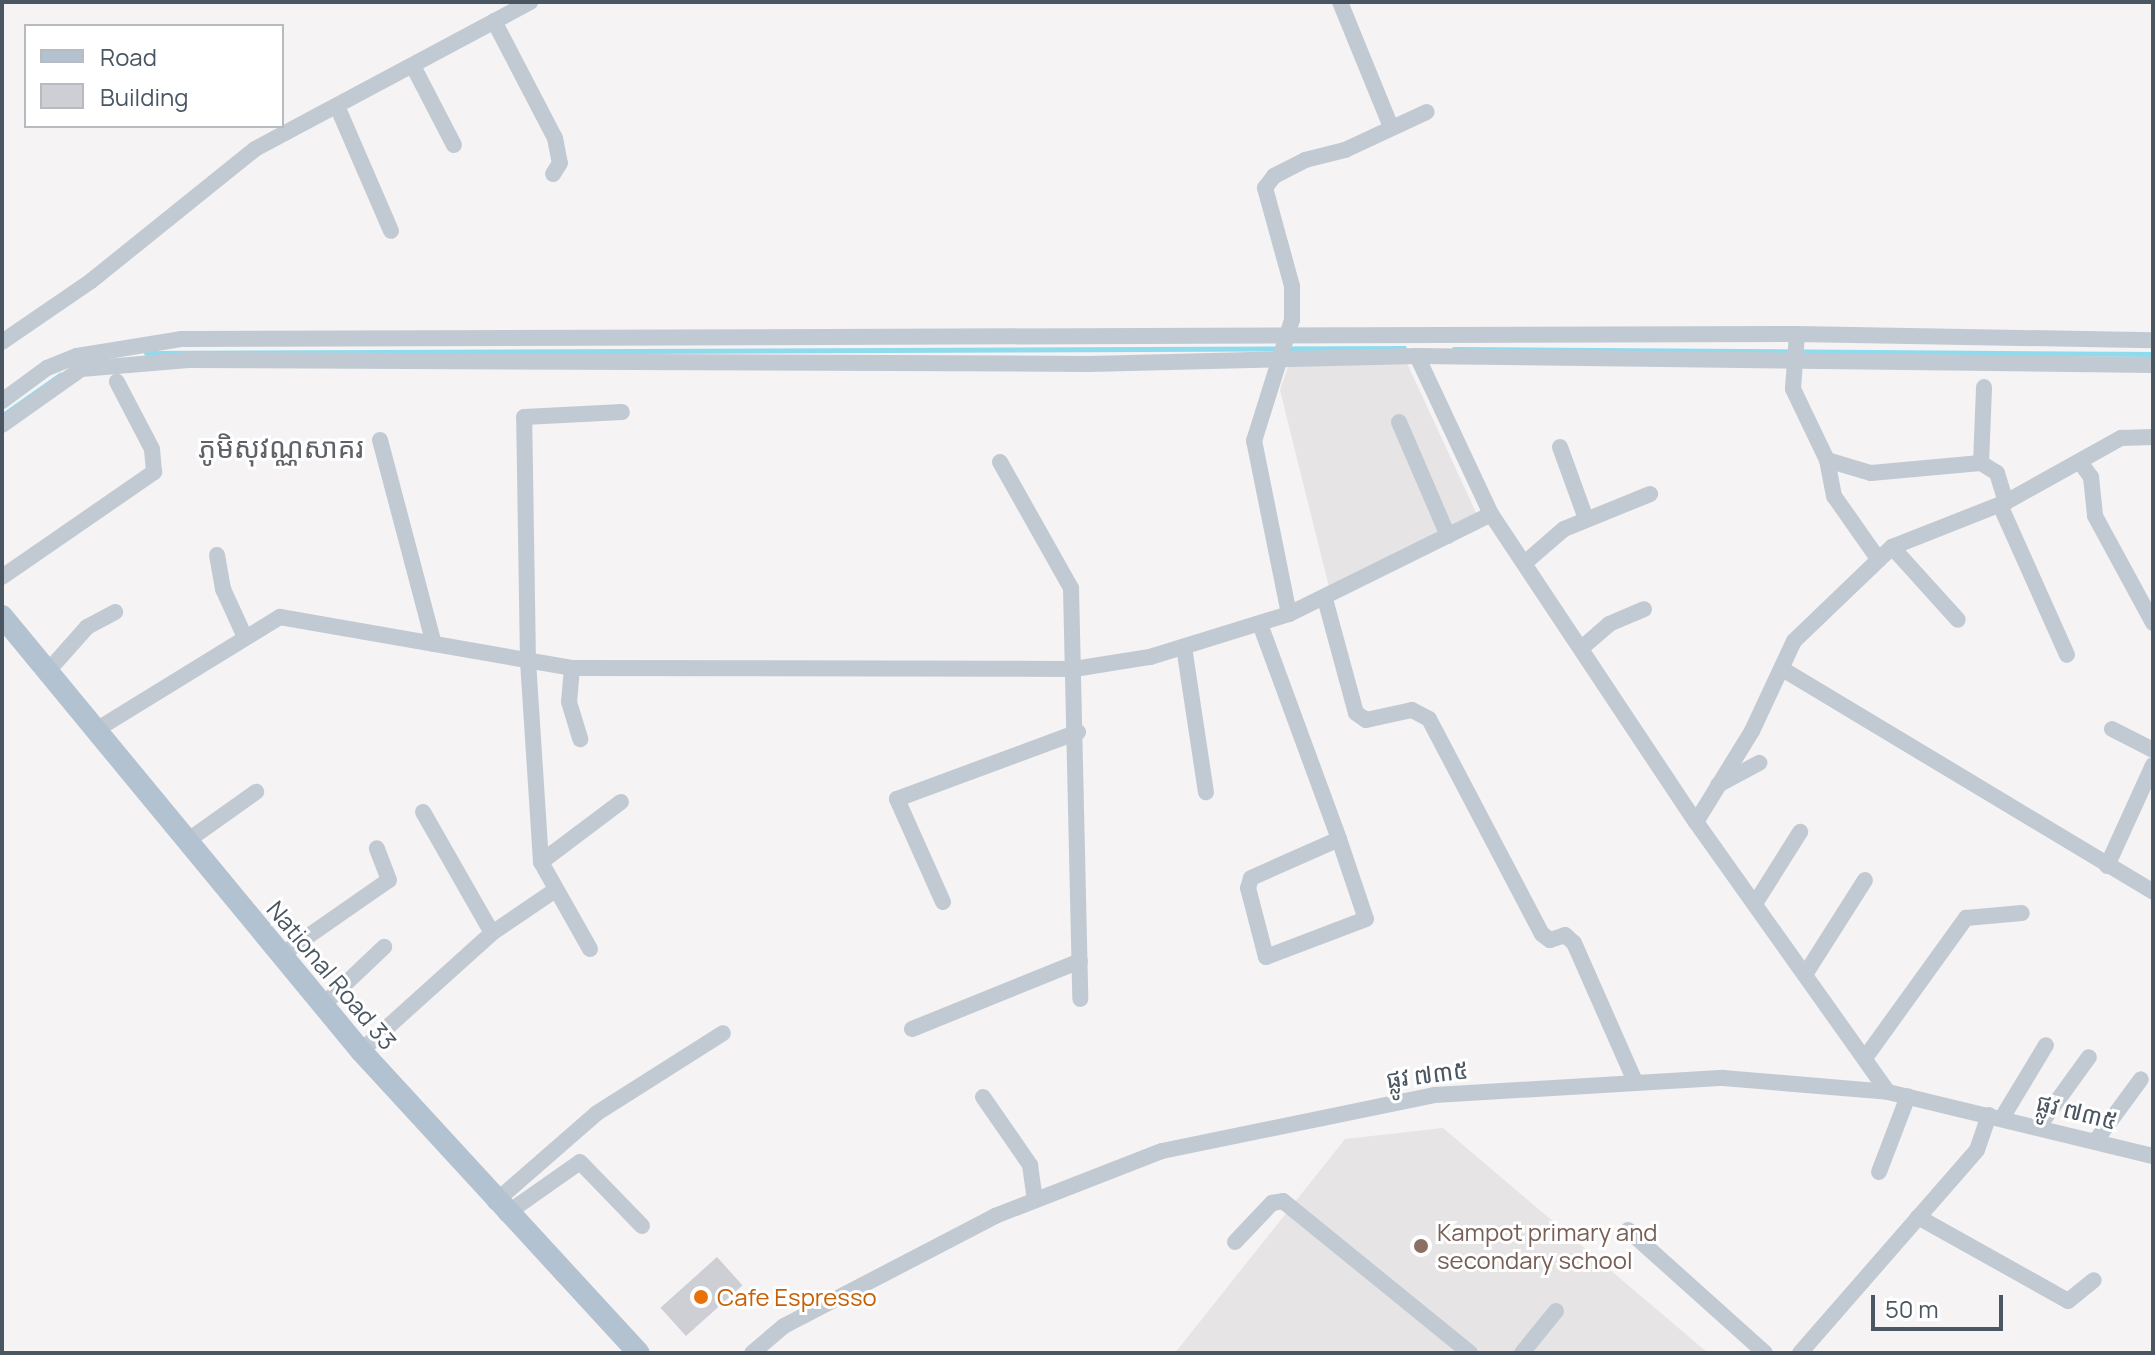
<!DOCTYPE html>
<meta charset="utf-8">
<style>
body{margin:0}
#map{position:relative;width:2155px;height:1355px;overflow:hidden;background:#f5f3f3;font-family:Manrope,"Noto Sans Khmer",sans-serif}
div>[style]{position:absolute}
[style*='--x']{left:calc(var(--x)*1px);top:calc(var(--y)*1px);width:calc(var(--w)*1px);rotate:calc(var(--a)*1deg)}
.education>*{inset:0;background:#e6e4e5}
.stream>*{height:5px;margin:-2.5px;padding:0 2.5px;transform-origin:2.5px;border-radius:2.5px;background:#90daee}
.building>*{inset:0;background:#cdcfd5;transform-origin:0 0}
.minor>*{height:16px;margin:-8px;padding:0 8px;transform-origin:8px;border-radius:8px;background:#c1cad2}
.major>*{height:22px;margin:-11px;padding:0 11px;transform-origin:11px;border-radius:11px;background:#b3c2d1}
.dots>*{width:22px;height:22px;translate:-50% -50%;box-sizing:border-box;border:4px solid #fff;border-radius:50%}
span{translate:-50% -50%;white-space:nowrap;text-align:center;line-height:1.15;-webkit-text-stroke:6px #fff;paint-order:stroke}
.street-label{font-size:24px;color:#4a5661}
.education-label{font-size:24px;color:#785e54}
.left{translate:0 -50%;text-align:left}
.food-label{font-size:24px;color:#c56008}
.quarter-label{font-size:28px;color:#5f6368}
.frame{position:absolute;inset:0;border:4px solid #4a5661;pointer-events:none}
.legend{position:absolute;left:24px;top:24px;width:260px;height:104px;box-sizing:border-box;background:#fff;border:2px solid #b7bbc0;margin:0;padding:10px 14px;list-style:none;font-size:24px;color:#4a5661}
.legend li{display:flex;align-items:center;gap:16px;height:40px}
.legend b{width:40px;border:2px solid #b7bbc0}
.scale{position:absolute;left:1871px;top:1295px;width:132px;height:36px;box-sizing:border-box;border:4px solid #4a5661;border-top:0;padding-left:10px;font-size:24px;line-height:28px;white-space:nowrap;color:#4a5661;-webkit-text-stroke:6px #fff;paint-order:stroke}
</style>
<div id="map">
<div class="education">
<i style="clip-path:polygon(1406px 361px,1478px 517px,1330px 591px,1280px 390px,1289px 364px)"></i>
<i style="clip-path:polygon(1443px 1128px,1708px 1353px,1175px 1353px,1345px 1139px)"></i>
</div>
<div class="stream">
<i style="--x:1454;--y:349;--w:699;--a:0.41"></i>
<i style="--x:146;--y:353;--w:1258;--a:-0.23"></i>
<i style="--x:3;--y:415;--w:70;--a:-35.1"></i>
</div>
<div class="building">
<i style="left:717px;top:1257px;width:38px;height:76px;rotate:48deg"></i>
</div>
<div class="minor">
<i style="--x:1340;--y:2;--w:135;--a:67.8"></i>
<i style="--x:494;--y:21;--w:132;--a:62.5"></i>
<i style="--x:555;--y:138;--w:25;--a:79"></i>
<i style="--x:560;--y:163;--w:13;--a:122"></i>
<i style="--x:413;--y:66;--w:89;--a:62.6"></i>
<i style="--x:337;--y:106;--w:136;--a:66.6"></i>
<i style="--x:1797;--y:334;--w:55;--a:94.2"></i>
<i style="--x:1793;--y:389;--w:79;--a:64.4"></i>
<i style="--x:1827;--y:460;--w:46;--a:16.5"></i>
<i style="--x:1871;--y:473;--w:110;--a:-5.2"></i>
<i style="--x:1981;--y:463;--w:19;--a:32"></i>
<i style="--x:1997;--y:473;--w:30;--a:73"></i>
<i style="--x:2;--y:342;--w:108;--a:-34.4"></i>
<i style="--x:91;--y:281;--w:211;--a:-38.8"></i>
<i style="--x:255;--y:149;--w:312;--a:-28.1"></i>
<i style="--x:2;--y:401;--w:56;--a:-36.3"></i>
<i style="--x:47;--y:368;--w:32;--a:-22"></i>
<i style="--x:77;--y:356;--w:105;--a:-9.3"></i>
<i style="--x:181;--y:339;--w:1616;--a:-0.18"></i>
<i style="--x:1797;--y:334;--w:356;--a:1"></i>
<i style="--x:1399;--y:422;--w:124;--a:66.7"></i>
<i style="--x:2;--y:425;--w:97;--a:-35.3"></i>
<i style="--x:81;--y:369;--w:108;--a:-4.8"></i>
<i style="--x:189;--y:360;--w:900;--a:0.25"></i>
<i style="--x:1089;--y:364;--w:328;--a:-1.4"></i>
<i style="--x:380;--y:440;--w:211;--a:75.2"></i>
<i style="--x:1560;--y:447;--w:77;--a:70.1"></i>
<i style="--x:1827;--y:460;--w:37;--a:79"></i>
<i style="--x:1834;--y:496;--w:78;--a:54.9"></i>
<i style="--x:1000;--y:462;--w:145;--a:60.6"></i>
<i style="--x:1071;--y:588;--w:411;--a:88.7"></i>
<i style="--x:2080;--y:462;--w:19;--a:54"></i>
<i style="--x:2091;--y:477;--w:39;--a:84"></i>
<i style="--x:2095;--y:516;--w:122;--a:61.5"></i>
<i style="--x:1981;--y:463;--w:76;--a:-87.7"></i>
<i style="--x:2000;--y:505;--w:164;--a:65.9"></i>
<i style="--x:1491;--y:514;--w:174;--a:-115.1"></i>
<i style="--x:1417;--y:356;--w:736;--a:0.7"></i>
<i style="--x:1892;--y:547;--w:98;--a:47.9"></i>
<i style="--x:217;--y:555;--w:35;--a:80"></i>
<i style="--x:223;--y:589;--w:51;--a:65.5"></i>
<i style="--x:1527;--y:561;--w:49;--a:-40.9"></i>
<i style="--x:1564;--y:529;--w:93;--a:-22.1"></i>
<i style="--x:2;--y:577;--w:185;--a:-34.6"></i>
<i style="--x:154;--y:472;--w:23;--a:-95"></i>
<i style="--x:152;--y:449;--w:76;--a:-117.6"></i>
<i style="--x:1325;--y:599;--w:118;--a:74.8"></i>
<i style="--x:1356;--y:713;--w:12;--a:35"></i>
<i style="--x:1366;--y:720;--w:47;--a:-12.3"></i>
<i style="--x:1412;--y:710;--w:19;--a:28"></i>
<i style="--x:1429;--y:719;--w:243;--a:62.3"></i>
<i style="--x:1542;--y:934;--w:10;--a:37"></i>
<i style="--x:1550;--y:940;--w:16;--a:-18"></i>
<i style="--x:1565;--y:935;--w:12;--a:42"></i>
<i style="--x:1574;--y:943;--w:151;--a:66.2"></i>
<i style="--x:1289;--y:614;--w:177;--a:-101.4"></i>
<i style="--x:1254;--y:441;--w:127;--a:-72.6"></i>
<i style="--x:1292;--y:320;--w:34;--a:-90"></i>
<i style="--x:1292;--y:286;--w:102;--a:-105.4"></i>
<i style="--x:1265;--y:188;--w:15;--a:-53"></i>
<i style="--x:1274;--y:176;--w:35;--a:-27"></i>
<i style="--x:1305;--y:160;--w:41;--a:-14"></i>
<i style="--x:1345;--y:150;--w:90;--a:-24.9"></i>
<i style="--x:1260;--y:624;--w:229;--a:69.8"></i>
<i style="--x:1339;--y:839;--w:84;--a:71.4"></i>
<i style="--x:1366;--y:919;--w:107;--a:159.2"></i>
<i style="--x:1266;--y:957;--w:71;--a:-104.6"></i>
<i style="--x:1248;--y:888;--w:10;--a:-73"></i>
<i style="--x:1251;--y:878;--w:96;--a:-23.9"></i>
<i style="--x:1584;--y:646;--w:33;--a:-41"></i>
<i style="--x:1609;--y:624;--w:38;--a:-23"></i>
<i style="--x:1184;--y:647;--w:147;--a:81.4"></i>
<i style="--x:572;--y:668;--w:34;--a:95"></i>
<i style="--x:569;--y:702;--w:39;--a:73"></i>
<i style="--x:1784;--y:670;--w:431;--a:31"></i>
<i style="--x:48;--y:671;--w:59;--a:-48.4"></i>
<i style="--x:87;--y:627;--w:32;--a:-28"></i>
<i style="--x:2112;--y:729;--w:46;--a:27.1"></i>
<i style="--x:96;--y:730;--w:216;--a:-31.6"></i>
<i style="--x:280;--y:617;--w:296;--a:9.9"></i>
<i style="--x:572;--y:668;--w:502;--a:0.11"></i>
<i style="--x:1074;--y:669;--w:77;--a:-9"></i>
<i style="--x:1150;--y:657;--w:145;--a:-17.2"></i>
<i style="--x:1289;--y:614;--w:225;--a:-26.3"></i>
<i style="--x:1491;--y:514;--w:370;--a:56.4"></i>
<i style="--x:1696;--y:822;--w:331;--a:54.6"></i>
<i style="--x:1718;--y:785;--w:47;--a:-28.2"></i>
<i style="--x:423;--y:812;--w:139;--a:60.3"></i>
<i style="--x:1696;--y:822;--w:107;--a:-58.4"></i>
<i style="--x:1752;--y:731;--w:99;--a:-65"></i>
<i style="--x:1794;--y:641;--w:136;--a:-43.8"></i>
<i style="--x:1892;--y:547;--w:123;--a:-21.5"></i>
<i style="--x:2006;--y:502;--w:132;--a:-29.1"></i>
<i style="--x:2121;--y:438;--w:32;--a:-2"></i>
<i style="--x:187;--y:841;--w:85;--a:-35.4"></i>
<i style="--x:541;--y:862;--w:100;--a:-36.9"></i>
<i style="--x:2107;--y:866;--w:111;--a:-65.5"></i>
<i style="--x:943;--y:902;--w:113;--a:-114.1"></i>
<i style="--x:897;--y:799;--w:193;--a:-20.3"></i>
<i style="--x:1756;--y:902;--w:83;--a:-57.8"></i>
<i style="--x:590;--y:949;--w:100;--a:-119.4"></i>
<i style="--x:541;--y:862;--w:200;--a:-93.7"></i>
<i style="--x:528;--y:662;--w:245;--a:-90.9"></i>
<i style="--x:524;--y:417;--w:98;--a:-2.9"></i>
<i style="--x:281;--y:955;--w:131;--a:-34.8"></i>
<i style="--x:389;--y:880;--w:34;--a:-111"></i>
<i style="--x:1806;--y:973;--w:110;--a:-57.6"></i>
<i style="--x:322;--y:1006;--w:86;--a:-43.6"></i>
<i style="--x:912;--y:1029;--w:181;--a:-22"></i>
<i style="--x:361;--y:1051;--w:176;--a:-42"></i>
<i style="--x:492;--y:933;--w:75;--a:-34.1"></i>
<i style="--x:1865;--y:1058;--w:173;--a:-54.2"></i>
<i style="--x:1966;--y:918;--w:56;--a:-5.1"></i>
<i style="--x:983;--y:1097;--w:83;--a:55.3"></i>
<i style="--x:1030;--y:1165;--w:35;--a:82"></i>
<i style="--x:2002;--y:1118;--w:85;--a:-58.9"></i>
<i style="--x:2039;--y:1126;--w:85;--a:-54.1"></i>
<i style="--x:2097;--y:1139;--w:74;--a:-53.7"></i>
<i style="--x:1879;--y:1172;--w:81;--a:-69.1"></i>
<i style="--x:495;--y:1202;--w:135;--a:-41.1"></i>
<i style="--x:597;--y:1113;--w:149;--a:-32.4"></i>
<i style="--x:506;--y:1214;--w:90;--a:-35.1"></i>
<i style="--x:580;--y:1162;--w:89;--a:45.9"></i>
<i style="--x:1918;--y:1217;--w:172;--a:29.2"></i>
<i style="--x:2068;--y:1301;--w:33;--a:-39"></i>
<i style="--x:1628;--y:1230;--w:184;--a:41.9"></i>
<i style="--x:1235;--y:1242;--w:54;--a:-46.5"></i>
<i style="--x:1272;--y:1203;--w:11;--a:-10"></i>
<i style="--x:1283;--y:1201;--w:241;--a:39.1"></i>
<i style="--x:752;--y:1353;--w:42;--a:-40.2"></i>
<i style="--x:784;--y:1326;--w:238;--a:-27.5"></i>
<i style="--x:995;--y:1216;--w:179;--a:-21.3"></i>
<i style="--x:1162;--y:1151;--w:279;--a:-11.6"></i>
<i style="--x:1435;--y:1095;--w:289;--a:-3.4"></i>
<i style="--x:1723;--y:1078;--w:166;--a:4.8"></i>
<i style="--x:1888;--y:1092;--w:273;--a:13.6"></i>
<i style="--x:1522;--y:1353;--w:54;--a:-51"></i>
<i style="--x:1800;--y:1353;--w:269;--a:-48.9"></i>
<i style="--x:1977;--y:1150;--w:37;--a:-71"></i>
</div>
<div class="major">
<i style="--x:2;--y:616;--w:564;--a:50.47"></i>
<i style="--x:361;--y:1051;--w:410;--a:47.4"></i>
</div>
<div class="dots">
<i style="left:1421px;top:1246px;background:#8d6e63"></i>
<i style="left:701px;top:1297px;background:#e8710a"></i>
</div>
<div class="street-label">
<span style="left:332px;top:975px;rotate:50deg">National Road 33</span>
<span style="left:1427px;top:1074px;rotate:-7deg">ផ្លូវ ៧៣៥</span>
<span style="left:2077px;top:1111px;rotate:14deg">ផ្លូវ ៧៣៥</span>
</div>
<div class="education-label">
<span class="left" style="left:1437px;top:1246px">Kampot primary and<br>secondary school</span>
</div>
<div class="food-label">
<span class="left" style="left:717px;top:1297px">Cafe Espresso</span>
</div>
<div class="quarter-label">
<span style="left:281px;top:447px">ភូមិសុវណ្ណសាគរ</span>
</div>
<div class="frame"></div>
<ul class="legend">
<li><b style="height:10px;background:#b3c2d1"></b>Road</li>
<li><b style="height:22px;background:#cdcfd5"></b>Building</li>
</ul>
<div class="scale">50 m</div>
</div>
